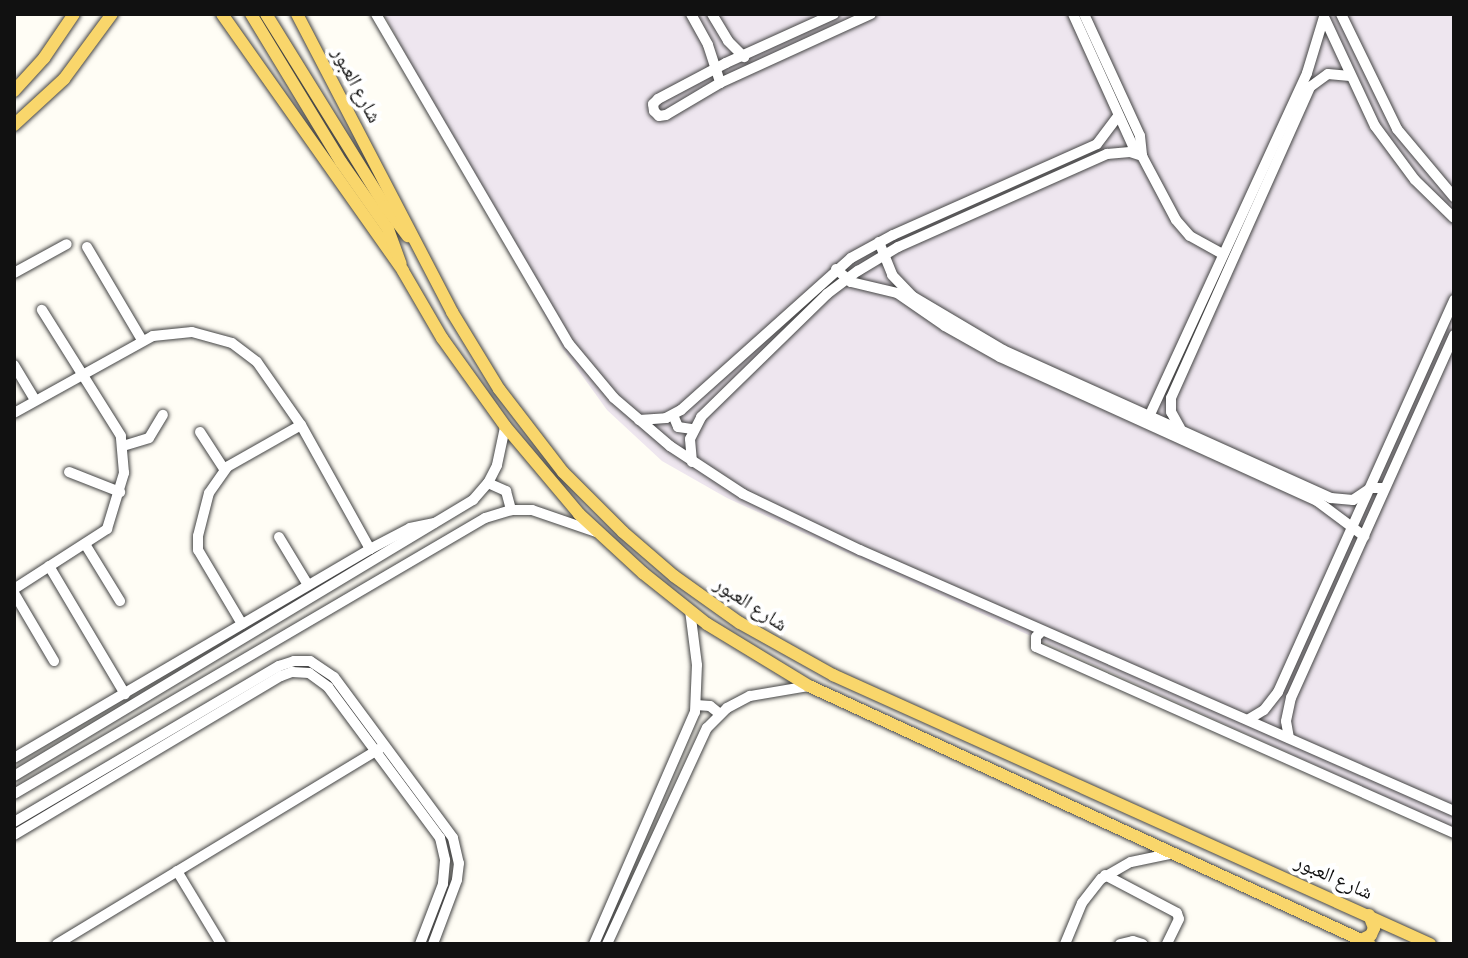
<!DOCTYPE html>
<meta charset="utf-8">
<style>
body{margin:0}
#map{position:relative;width:1468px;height:958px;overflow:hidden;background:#fffdf5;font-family:Bitter,"Noto Naskh Arabic",serif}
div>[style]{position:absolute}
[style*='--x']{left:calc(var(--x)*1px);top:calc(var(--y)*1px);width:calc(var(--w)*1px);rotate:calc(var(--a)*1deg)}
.industrial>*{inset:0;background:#eee6ef}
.roads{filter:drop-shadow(0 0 2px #444) drop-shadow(0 0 2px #444)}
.minor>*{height:10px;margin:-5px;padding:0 5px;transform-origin:5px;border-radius:5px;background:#fff}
.major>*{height:12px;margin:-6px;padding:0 6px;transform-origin:6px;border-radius:6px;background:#f9d66b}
span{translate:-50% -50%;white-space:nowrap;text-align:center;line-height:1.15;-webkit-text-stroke:8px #fff;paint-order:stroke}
.street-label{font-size:20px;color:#111}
.frame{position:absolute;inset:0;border:16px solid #111;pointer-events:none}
</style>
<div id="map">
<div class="industrial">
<i style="clip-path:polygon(384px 14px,1454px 14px,1454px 828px,727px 498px,662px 461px,607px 410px,563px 349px)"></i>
</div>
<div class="roads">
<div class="minor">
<i style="--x:376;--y:14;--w:382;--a:59.7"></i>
<i style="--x:569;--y:344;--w:70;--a:50.2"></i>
<i style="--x:614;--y:398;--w:74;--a:40.6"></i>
<i style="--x:670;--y:446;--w:87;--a:33.3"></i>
<i style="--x:743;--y:494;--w:130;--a:25.6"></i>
<i style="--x:860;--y:550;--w:649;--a:23.72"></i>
<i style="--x:691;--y:14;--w:35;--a:61"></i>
<i style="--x:708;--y:45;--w:40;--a:72"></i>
<i style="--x:712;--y:14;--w:31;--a:59"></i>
<i style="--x:728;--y:41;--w:23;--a:45"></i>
<i style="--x:834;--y:14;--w:119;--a:155.6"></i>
<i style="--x:726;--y:63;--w:77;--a:152.1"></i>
<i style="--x:658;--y:99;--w:7;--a:135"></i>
<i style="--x:653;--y:104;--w:7;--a:82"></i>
<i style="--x:654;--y:111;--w:7;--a:45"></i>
<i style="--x:659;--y:116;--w:7;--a:-8"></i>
<i style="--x:666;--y:115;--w:63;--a:-30.7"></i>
<i style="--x:720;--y:83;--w:166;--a:-24.6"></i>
<i style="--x:1073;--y:14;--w:145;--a:65.6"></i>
<i style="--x:1133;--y:146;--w:13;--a:48"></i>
<i style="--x:1142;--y:156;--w:72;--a:62"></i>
<i style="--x:1176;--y:220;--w:21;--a:49"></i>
<i style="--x:1190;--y:236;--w:38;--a:29"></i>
<i style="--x:1084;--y:14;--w:134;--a:65.3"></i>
<i style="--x:1140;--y:136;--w:20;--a:84"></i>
<i style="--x:1341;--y:14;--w:128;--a:64"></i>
<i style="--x:1397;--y:129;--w:89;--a:50"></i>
<i style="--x:1325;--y:19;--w:118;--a:65"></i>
<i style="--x:1375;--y:126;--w:67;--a:53.5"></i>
<i style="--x:1415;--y:180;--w:54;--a:44.3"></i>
<i style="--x:879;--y:242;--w:35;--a:68"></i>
<i style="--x:892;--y:275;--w:29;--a:46"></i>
<i style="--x:912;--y:296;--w:106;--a:30.7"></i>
<i style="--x:1003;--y:350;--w:360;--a:24.3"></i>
<i style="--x:1331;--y:498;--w:22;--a:5"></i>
<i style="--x:1353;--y:500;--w:22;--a:-34"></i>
<i style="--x:1371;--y:488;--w:13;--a:0"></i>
<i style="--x:87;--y:247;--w:108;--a:59.4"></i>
<i style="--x:836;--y:269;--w:20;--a:41"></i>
<i style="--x:851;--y:282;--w:47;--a:13.4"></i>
<i style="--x:897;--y:293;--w:58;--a:34.5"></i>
<i style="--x:945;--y:326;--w:63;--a:29.4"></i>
<i style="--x:1000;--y:357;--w:348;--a:24.4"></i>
<i style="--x:1317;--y:501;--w:59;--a:36.7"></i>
<i style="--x:14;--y:273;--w:60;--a:-28.7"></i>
<i style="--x:14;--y:365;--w:41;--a:59"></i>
<i style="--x:14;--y:413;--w:159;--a:-29"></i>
<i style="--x:153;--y:336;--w:39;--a:-6"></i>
<i style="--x:192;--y:332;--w:41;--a:15.4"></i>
<i style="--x:232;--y:343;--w:31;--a:37"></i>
<i style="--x:257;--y:362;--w:77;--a:55.1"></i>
<i style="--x:301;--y:425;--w:142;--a:60.9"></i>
<i style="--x:673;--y:415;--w:13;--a:67"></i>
<i style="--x:678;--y:427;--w:15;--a:8"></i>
<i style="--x:639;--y:420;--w:27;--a:-4"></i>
<i style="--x:666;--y:418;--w:17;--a:-28"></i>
<i style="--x:681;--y:410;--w:228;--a:-41.8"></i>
<i style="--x:851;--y:258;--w:48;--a:-28.7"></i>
<i style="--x:893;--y:235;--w:223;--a:-24"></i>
<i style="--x:1097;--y:144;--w:35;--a:-53"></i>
<i style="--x:1147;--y:421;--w:383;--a:-65.3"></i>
<i style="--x:1307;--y:73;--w:59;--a:-73.1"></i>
<i style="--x:1180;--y:428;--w:18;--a:-119"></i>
<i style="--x:1171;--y:412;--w:14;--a:-90"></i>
<i style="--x:1171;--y:398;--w:341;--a:-65.9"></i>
<i style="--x:1310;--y:87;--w:22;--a:-36"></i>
<i style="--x:1328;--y:74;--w:22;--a:5"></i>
<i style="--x:200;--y:432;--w:44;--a:57"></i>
<i style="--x:123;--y:446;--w:27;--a:-17"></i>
<i style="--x:149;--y:438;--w:27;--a:-59"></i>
<i style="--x:692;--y:462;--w:23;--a:-95"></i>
<i style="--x:690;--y:439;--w:25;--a:-63"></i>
<i style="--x:701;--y:417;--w:176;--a:-44.3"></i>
<i style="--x:827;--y:294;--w:39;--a:-37"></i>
<i style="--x:858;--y:271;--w:47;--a:-31"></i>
<i style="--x:898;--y:247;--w:229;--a:-24"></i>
<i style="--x:1107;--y:154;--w:23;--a:-5"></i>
<i style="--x:1130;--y:152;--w:13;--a:18"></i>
<i style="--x:69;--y:472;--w:55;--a:21.4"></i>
<i style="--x:488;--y:483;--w:20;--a:24"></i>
<i style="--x:506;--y:491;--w:20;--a:75"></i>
<i style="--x:279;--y:537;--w:56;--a:58.9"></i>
<i style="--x:85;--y:544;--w:67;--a:58.4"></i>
<i style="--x:49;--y:566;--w:149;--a:59.3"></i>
<i style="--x:14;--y:589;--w:111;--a:-32.8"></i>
<i style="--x:107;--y:529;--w:59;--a:-73.1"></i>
<i style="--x:124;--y:473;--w:37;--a:-95"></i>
<i style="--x:121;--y:436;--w:149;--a:-122.1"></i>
<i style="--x:14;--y:593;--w:79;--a:59.5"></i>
<i style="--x:242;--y:624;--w:86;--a:-120.7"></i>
<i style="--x:198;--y:550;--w:14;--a:-90"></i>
<i style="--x:198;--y:536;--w:44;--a:-75.7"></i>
<i style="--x:209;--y:493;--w:32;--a:-55"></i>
<i style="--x:227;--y:467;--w:85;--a:-29.6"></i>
<i style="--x:1042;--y:631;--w:8;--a:135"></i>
<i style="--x:1036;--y:637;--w:10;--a:90"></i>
<i style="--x:1036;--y:647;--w:458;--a:24"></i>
<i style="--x:696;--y:705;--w:14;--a:4"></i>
<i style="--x:710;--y:706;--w:13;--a:39"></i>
<i style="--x:1249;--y:719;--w:17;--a:-31"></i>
<i style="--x:1264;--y:710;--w:23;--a:-52"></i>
<i style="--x:1278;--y:692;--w:430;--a:-65.8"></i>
<i style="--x:1289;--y:738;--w:17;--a:-100"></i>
<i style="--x:1286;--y:721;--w:24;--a:-78"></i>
<i style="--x:1291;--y:698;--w:398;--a:-65.8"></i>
<i style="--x:14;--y:758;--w:413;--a:-30.4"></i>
<i style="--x:370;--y:549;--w:45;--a:-27.7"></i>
<i style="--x:410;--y:528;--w:25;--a:-12"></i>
<i style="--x:14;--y:776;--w:536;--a:-31.02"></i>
<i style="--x:473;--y:500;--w:23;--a:-49"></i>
<i style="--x:488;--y:483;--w:20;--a:-63"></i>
<i style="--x:497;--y:465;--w:40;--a:-78"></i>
<i style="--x:14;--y:794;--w:546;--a:-30.37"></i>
<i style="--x:485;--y:518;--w:27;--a:-17"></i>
<i style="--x:511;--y:510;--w:21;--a:0"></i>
<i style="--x:532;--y:510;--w:68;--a:19"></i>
<i style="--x:14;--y:822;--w:308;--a:-30.5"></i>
<i style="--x:279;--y:666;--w:16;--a:-18"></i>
<i style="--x:294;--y:661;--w:16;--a:0"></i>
<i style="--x:310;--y:661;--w:29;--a:34"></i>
<i style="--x:334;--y:677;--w:200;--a:53.5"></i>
<i style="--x:453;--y:838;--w:26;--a:77"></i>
<i style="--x:459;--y:863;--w:17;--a:97"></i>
<i style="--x:457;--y:880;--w:68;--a:110.6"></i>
<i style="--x:14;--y:835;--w:311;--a:-30.8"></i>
<i style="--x:281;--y:676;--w:12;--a:-20"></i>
<i style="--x:292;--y:672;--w:17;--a:3"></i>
<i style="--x:309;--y:673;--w:24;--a:36"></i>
<i style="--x:328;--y:687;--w:188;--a:53.4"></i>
<i style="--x:440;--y:838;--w:23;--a:77"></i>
<i style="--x:445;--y:860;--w:24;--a:95"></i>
<i style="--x:443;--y:884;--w:64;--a:111"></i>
<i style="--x:177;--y:871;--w:85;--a:58.9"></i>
<i style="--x:1105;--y:875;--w:81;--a:27.8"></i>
<i style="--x:1177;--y:913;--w:6;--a:72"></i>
<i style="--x:1179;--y:919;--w:28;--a:116"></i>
<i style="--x:57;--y:944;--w:378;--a:-31.2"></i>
<i style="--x:594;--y:944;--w:253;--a:-66.5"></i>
<i style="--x:695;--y:712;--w:47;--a:-87.6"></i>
<i style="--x:697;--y:665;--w:55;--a:-97.3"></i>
<i style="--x:607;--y:944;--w:238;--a:-65.2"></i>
<i style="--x:707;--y:728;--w:28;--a:-45"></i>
<i style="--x:727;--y:708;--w:26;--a:-28"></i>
<i style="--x:750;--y:696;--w:60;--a:-9.6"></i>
<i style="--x:1065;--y:944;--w:44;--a:-67.5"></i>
<i style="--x:1082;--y:903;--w:31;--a:-52"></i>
<i style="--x:1101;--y:879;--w:34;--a:-30"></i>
<i style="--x:1131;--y:862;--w:44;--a:-11.8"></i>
<i style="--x:1120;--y:944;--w:13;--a:-13"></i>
<i style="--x:1133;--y:941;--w:10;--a:17"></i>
</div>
<div class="major">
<i style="--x:222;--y:14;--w:314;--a:54.8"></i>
<i style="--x:403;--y:271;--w:78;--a:59.8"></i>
<i style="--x:442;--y:338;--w:108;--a:54.4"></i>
<i style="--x:505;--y:426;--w:115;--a:49.9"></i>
<i style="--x:579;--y:514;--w:87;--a:42.7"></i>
<i style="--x:643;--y:573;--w:82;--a:38.6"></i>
<i style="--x:707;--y:624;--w:119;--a:31.3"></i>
<i style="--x:809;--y:686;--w:617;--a:24.7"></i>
<i style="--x:251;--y:14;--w:173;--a:58.7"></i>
<i style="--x:341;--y:162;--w:82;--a:55"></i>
<i style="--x:388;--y:229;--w:37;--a:70"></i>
<i style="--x:266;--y:14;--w:226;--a:58.2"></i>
<i style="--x:385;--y:206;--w:38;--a:53"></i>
<i style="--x:297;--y:14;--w:336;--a:62.5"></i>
<i style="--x:452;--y:312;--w:90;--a:58.6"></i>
<i style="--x:499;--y:389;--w:105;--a:52.4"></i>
<i style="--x:563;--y:472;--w:85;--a:45"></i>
<i style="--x:623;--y:532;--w:67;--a:40.8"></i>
<i style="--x:674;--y:576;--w:81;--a:35.5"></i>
<i style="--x:740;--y:623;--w:107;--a:29.2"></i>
<i style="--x:833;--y:675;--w:655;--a:24.26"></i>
<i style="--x:14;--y:91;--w:45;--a:-47.7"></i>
<i style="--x:44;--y:58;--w:53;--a:-55.7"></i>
<i style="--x:14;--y:125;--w:68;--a:-42.6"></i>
<i style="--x:64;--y:79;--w:81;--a:-53.6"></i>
<i style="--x:1361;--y:940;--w:11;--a:-27"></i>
<i style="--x:1371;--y:935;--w:8;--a:-67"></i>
<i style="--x:1374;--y:928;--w:14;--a:-111"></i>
</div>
</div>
<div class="street-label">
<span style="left:357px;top:85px;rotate:62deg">شارع العبور</span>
<span style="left:751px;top:604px;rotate:33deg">شارع العبور</span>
<span style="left:1334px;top:877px;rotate:24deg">شارع العبور</span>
</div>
<div class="frame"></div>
</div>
